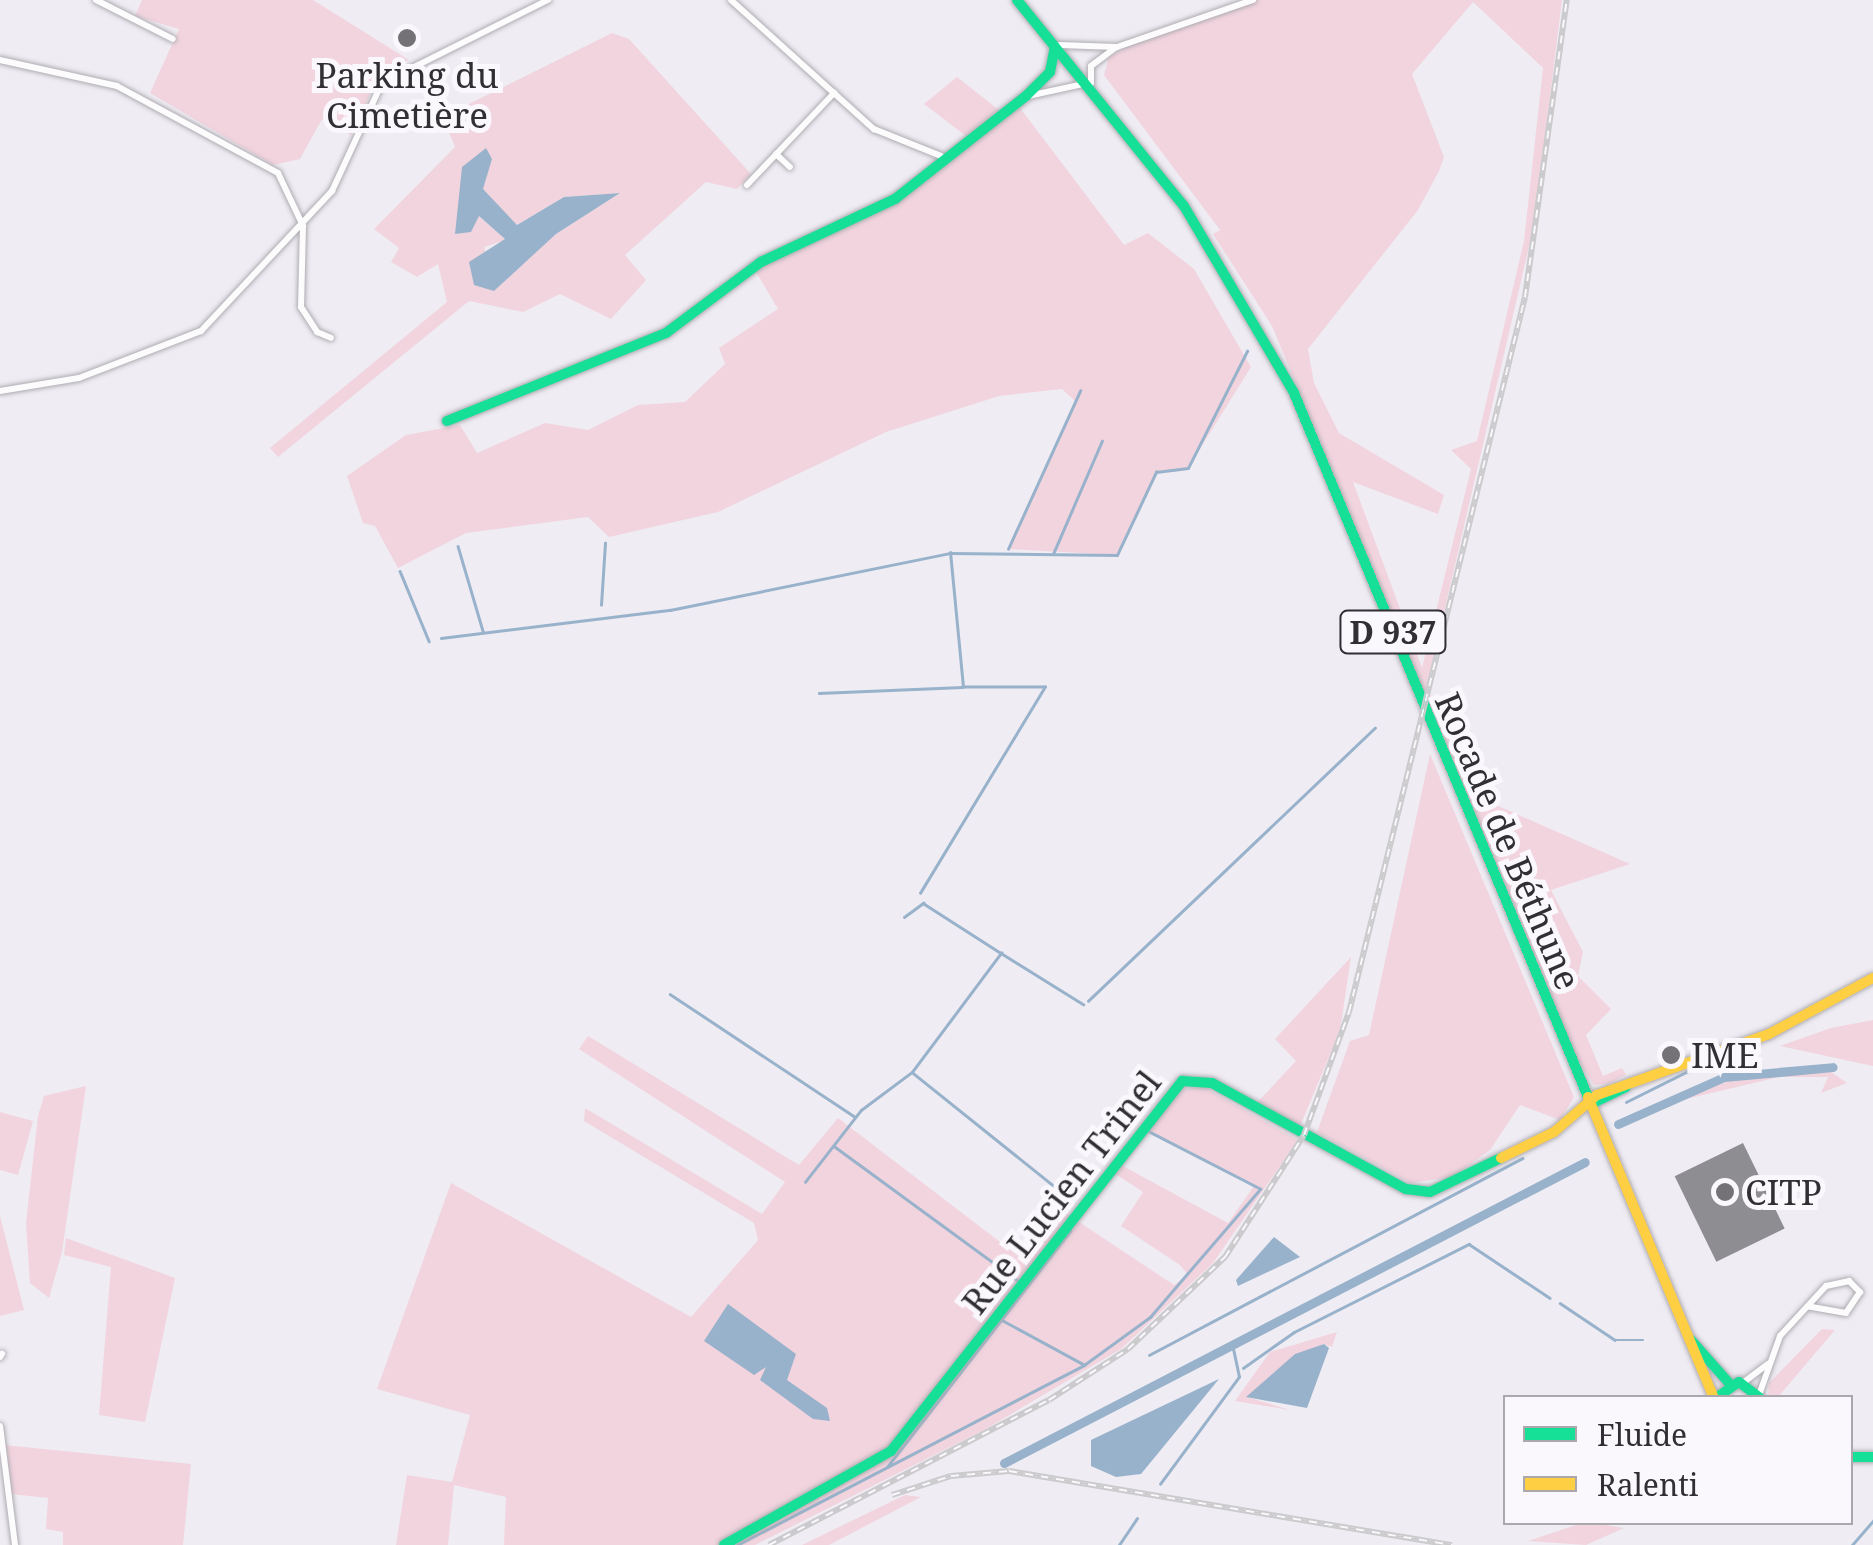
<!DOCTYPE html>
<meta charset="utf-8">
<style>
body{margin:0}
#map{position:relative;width:1873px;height:1545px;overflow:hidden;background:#efecf3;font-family:"Noto Serif",serif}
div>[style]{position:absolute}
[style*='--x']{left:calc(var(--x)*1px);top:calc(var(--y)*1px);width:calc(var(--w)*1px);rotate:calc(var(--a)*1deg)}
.green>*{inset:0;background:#f2d4de}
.water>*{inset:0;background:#98b2cb}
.stream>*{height:2.5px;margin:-1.25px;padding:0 1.25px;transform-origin:1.25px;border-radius:1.25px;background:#98b2cb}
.canal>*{height:9px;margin:-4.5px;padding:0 4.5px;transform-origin:4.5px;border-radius:4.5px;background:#98b2cb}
.building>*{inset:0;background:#8e8d92;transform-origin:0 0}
.roads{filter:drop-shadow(0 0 2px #afacb2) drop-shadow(0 0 2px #afacb2)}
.street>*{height:6px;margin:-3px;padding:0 3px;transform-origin:3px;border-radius:3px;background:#fdfcfd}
.fast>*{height:10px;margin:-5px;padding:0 5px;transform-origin:5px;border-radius:5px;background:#16e098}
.slow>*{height:10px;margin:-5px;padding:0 5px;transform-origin:5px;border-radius:5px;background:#ffcf43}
.rail>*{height:6px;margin-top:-3px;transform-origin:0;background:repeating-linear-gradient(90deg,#faf8fd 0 8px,#cbcbcd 0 16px);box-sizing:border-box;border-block:2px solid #cbcbcd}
.dots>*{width:28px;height:28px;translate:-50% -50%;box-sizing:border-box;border:5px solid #faf8fd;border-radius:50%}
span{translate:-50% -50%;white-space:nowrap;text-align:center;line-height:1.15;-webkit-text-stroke:10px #faf8fd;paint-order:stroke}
.shield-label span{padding:2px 8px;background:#faf8fd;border:2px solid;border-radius:8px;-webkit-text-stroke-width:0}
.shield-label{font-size:32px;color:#312f34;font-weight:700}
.poi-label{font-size:35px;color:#312f34}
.left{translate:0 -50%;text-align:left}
.street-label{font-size:35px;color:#312f34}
.legend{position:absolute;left:1503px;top:1395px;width:350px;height:130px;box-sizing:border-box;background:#faf8fd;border:2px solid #aaa8ad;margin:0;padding:12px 18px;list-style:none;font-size:30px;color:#312f34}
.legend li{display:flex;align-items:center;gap:20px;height:50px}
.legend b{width:50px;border:2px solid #aaa8ad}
</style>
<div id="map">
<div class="green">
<i style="clip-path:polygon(142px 0,313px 0,409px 60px,390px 67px,371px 92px,351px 135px,322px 119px,300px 159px,273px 165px,150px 93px,179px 29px,135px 16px)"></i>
<i style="clip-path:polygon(evenodd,1253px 0,1562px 0,1534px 225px,1425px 694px,1272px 326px,1213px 234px,1220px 230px,1104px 75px,1109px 57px,1134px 43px,1253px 0,1473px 2px,1543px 68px,1524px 241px,1477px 441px,1451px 450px,1471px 469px,1422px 668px,1353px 482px,1438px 514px,1444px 495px,1339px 433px,1314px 383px,1308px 349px,1418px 210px,1439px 171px,1444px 157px,1412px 74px,1473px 2px)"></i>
<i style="clip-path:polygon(evenodd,612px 33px,629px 39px,751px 174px,737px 189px,706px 182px,625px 255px,646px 280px,611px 319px,560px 294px,523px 312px,469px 301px,278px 457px,270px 448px,447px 302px,438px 264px,417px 277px,391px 262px,399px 248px,374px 229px,455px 147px,446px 125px,469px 104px,612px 33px,485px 148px,492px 159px,482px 189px,517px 225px,564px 197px,620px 193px,556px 234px,494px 291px,484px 247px,506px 240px,479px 216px,485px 148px)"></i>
<i style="clip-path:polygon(957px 77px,1004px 114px,1017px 104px,1124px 245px,1148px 233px,1194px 269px,1251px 367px,1188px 468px,1156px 472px,1117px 555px,1008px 549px,1075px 401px,1062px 389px,999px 396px,886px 432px,718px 512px,609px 537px,588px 517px,466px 533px,398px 568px,375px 526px,363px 523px,347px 476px,406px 435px,460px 425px,477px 453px,545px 423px,588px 430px,638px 405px,685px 402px,725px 364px,719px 348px,778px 309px,753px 267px,895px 199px,970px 139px,924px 104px)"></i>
<i style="clip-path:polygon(1440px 710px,1480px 798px,1630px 864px,1551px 890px,1583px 952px,1578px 976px,1611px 1009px,1586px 1035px,1603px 1076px,1622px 1068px,1626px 1075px,1608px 1084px,1594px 1085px,1573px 1052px,1437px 723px)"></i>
<i style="clip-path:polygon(1430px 754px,1574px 1097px,1560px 1120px,1520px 1105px,1490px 1150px,1452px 1177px,1411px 1183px,1317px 1132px,1350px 1041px,1369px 1035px)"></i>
<i style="clip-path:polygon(1351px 957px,1340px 1031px,1298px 1131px,1254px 1106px,1296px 1061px,1275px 1039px)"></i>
<i style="clip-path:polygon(1873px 1020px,1873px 1066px,1780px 1046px,1831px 1028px)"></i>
<i style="clip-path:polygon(588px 1036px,799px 1165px,838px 1118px,1025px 1261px,1064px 1212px,1174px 1285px,1188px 1275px,1180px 1265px,1121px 1226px,1143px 1192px,1114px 1173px,1121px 1165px,1228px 1223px,1254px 1186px,1147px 1131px,1181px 1090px,1203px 1087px,1298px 1140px,1213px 1263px,1121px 1349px,984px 1430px,755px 1545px,504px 1545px,506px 1497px,454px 1485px,448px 1545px,396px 1545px,407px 1475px,452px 1482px,470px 1415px,377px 1389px,451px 1183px,691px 1317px,758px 1240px,754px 1223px,584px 1121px,585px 1108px,762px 1214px,785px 1182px,579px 1049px)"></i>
<i style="clip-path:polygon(1828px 1070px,1847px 1083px,1821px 1093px,1828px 1077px,1779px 1077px,1665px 1104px,1737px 1078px)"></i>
<i style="clip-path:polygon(86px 1086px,62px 1252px,49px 1298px,30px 1283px,26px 1223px,38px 1116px,44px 1096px)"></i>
<i style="clip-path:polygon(0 1112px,33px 1121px,18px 1175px,0 1170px)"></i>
<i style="clip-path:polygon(0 1216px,24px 1310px,0 1316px)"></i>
<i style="clip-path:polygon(66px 1238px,175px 1278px,145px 1422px,99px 1415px,111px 1267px,64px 1255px)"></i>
<i style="clip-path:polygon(1822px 1329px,1835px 1330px,1778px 1397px,1768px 1397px,1769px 1383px)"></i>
<i style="clip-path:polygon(1337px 1332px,1332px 1347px,1323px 1344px,1247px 1397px,1290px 1410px,1235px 1401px,1270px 1352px)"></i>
<i style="clip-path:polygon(4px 1445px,191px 1464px,183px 1545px,63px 1545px,63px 1532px,46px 1529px,48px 1498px,11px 1494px)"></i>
<i style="clip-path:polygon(905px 1495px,921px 1497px,829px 1545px,802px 1545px)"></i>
<i style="clip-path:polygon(1585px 1522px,1624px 1528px,1586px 1545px,1528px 1541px)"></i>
</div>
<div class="water">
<i style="clip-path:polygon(486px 148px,492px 159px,483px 189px,517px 225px,564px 197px,620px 193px,556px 234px,494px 291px,474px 285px,469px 262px,505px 239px,479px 216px,471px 232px,455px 234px,462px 167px)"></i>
<i style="clip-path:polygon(1274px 1237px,1300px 1257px,1238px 1286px,1236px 1280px)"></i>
<i style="clip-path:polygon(728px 1304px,796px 1354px,787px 1380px,827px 1408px,830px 1421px,813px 1419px,760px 1380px,766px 1367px,754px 1375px,704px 1341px)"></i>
<i style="clip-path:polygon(1324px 1344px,1329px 1348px,1307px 1408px,1246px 1397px,1295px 1354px)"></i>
<i style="clip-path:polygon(1219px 1379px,1141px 1474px,1116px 1477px,1091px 1466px,1091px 1440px)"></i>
</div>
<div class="stream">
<i style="--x:458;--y:546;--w:89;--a:73.6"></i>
<i style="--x:1008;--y:549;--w:174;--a:-65.5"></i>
<i style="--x:1053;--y:554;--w:123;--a:-66.6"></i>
<i style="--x:400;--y:571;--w:76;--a:67.5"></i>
<i style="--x:601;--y:605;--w:62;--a:-86.3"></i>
<i style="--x:441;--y:638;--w:231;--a:-7"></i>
<i style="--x:670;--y:610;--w:286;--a:-11.5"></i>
<i style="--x:819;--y:693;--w:143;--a:-2.4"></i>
<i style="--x:920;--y:893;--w:241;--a:-58.8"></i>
<i style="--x:1045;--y:687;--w:82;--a:180"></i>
<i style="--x:963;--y:687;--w:135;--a:-95.5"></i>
<i style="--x:950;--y:553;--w:167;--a:0.7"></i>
<i style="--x:1117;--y:555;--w:92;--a:-64.8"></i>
<i style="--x:1156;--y:472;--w:32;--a:-7"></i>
<i style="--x:1188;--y:468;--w:131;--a:-63.2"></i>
<i style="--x:904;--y:917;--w:24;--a:-36"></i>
<i style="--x:923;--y:903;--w:93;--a:32.7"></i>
<i style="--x:670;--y:994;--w:222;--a:33.6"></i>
<i style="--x:1088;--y:1001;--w:396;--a:-43.6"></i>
<i style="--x:913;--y:1073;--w:206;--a:38.7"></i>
<i style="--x:1626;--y:1102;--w:83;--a:-26.6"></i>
<i style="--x:834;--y:1146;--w:227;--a:36.2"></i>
<i style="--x:805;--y:1182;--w:91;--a:-52.1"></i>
<i style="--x:861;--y:1110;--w:64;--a:-36.7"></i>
<i style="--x:912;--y:1072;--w:149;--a:-53.2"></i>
<i style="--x:1001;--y:953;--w:97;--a:31.9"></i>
<i style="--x:1560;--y:1303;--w:66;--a:33.9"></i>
<i style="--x:1615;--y:1340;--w:28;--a:0"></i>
<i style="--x:1002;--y:1320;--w:92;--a:28.5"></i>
<i style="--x:1149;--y:1355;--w:422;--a:-27.8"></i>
<i style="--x:1243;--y:1368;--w:62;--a:-35.2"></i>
<i style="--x:1294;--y:1332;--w:196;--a:-26.7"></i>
<i style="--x:1469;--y:1244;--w:97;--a:33.7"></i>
<i style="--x:887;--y:1467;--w:299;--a:-52.2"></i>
<i style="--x:1160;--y:1484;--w:133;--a:-53.6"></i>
<i style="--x:1239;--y:1377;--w:33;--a:-102"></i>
<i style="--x:737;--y:1545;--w:391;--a:-27.4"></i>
<i style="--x:1084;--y:1365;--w:82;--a:-36"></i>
<i style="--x:1150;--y:1317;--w:169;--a:-49.3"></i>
<i style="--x:1260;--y:1189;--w:125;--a:-152.8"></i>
<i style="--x:1119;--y:1545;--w:32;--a:-56"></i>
<i style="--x:1852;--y:1545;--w:32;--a:-49"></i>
</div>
<div class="canal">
<i style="--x:1618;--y:1124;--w:116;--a:-23.9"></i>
<i style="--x:1724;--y:1077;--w:109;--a:-5.2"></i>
<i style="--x:1004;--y:1463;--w:654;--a:-27.39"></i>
</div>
<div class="building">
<i style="left:1743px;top:1143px;width:95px;height:76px;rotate:64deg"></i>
</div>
<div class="roads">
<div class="street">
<i style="--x:96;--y:0;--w:86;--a:26.9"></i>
<i style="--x:731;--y:0;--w:193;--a:42.1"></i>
<i style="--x:874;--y:129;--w:72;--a:21.9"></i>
<i style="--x:1060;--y:45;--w:57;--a:2"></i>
<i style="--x:1117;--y:47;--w:144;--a:-19.1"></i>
<i style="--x:0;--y:60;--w:120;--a:12.5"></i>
<i style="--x:117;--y:86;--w:183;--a:28.4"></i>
<i style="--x:278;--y:173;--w:59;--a:64.7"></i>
<i style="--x:303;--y:226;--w:81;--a:91.4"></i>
<i style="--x:301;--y:307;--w:30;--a:57"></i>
<i style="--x:317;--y:332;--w:15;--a:23"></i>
<i style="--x:1091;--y:83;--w:17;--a:-90"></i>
<i style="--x:1091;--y:66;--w:31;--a:-37"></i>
<i style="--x:1028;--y:96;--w:56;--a:-12.3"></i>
<i style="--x:776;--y:154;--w:19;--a:43"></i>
<i style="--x:747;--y:185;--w:127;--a:-46.6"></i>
<i style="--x:0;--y:391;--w:80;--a:-9.3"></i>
<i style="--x:79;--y:378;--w:131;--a:-21.1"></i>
<i style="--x:201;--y:331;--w:192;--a:-46.9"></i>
<i style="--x:332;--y:191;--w:119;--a:-65.2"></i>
<i style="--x:382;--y:83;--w:186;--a:-26.6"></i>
<i style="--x:0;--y:1357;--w:4;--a:-56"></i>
<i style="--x:1744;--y:1382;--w:30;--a:-37"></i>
<i style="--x:1759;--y:1395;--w:63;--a:-70.4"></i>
<i style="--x:1780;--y:1336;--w:68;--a:-47.4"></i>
<i style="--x:1826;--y:1286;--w:24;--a:-12"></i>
<i style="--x:1849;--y:1281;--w:16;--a:45"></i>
<i style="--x:1860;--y:1292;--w:25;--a:124"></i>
<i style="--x:1846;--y:1313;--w:39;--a:-170"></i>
<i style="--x:0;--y:1426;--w:120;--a:82.8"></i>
</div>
<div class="fast">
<i style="--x:1017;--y:0;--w:265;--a:51"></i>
<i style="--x:1184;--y:206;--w:217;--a:59.5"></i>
<i style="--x:1294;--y:393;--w:763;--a:67.33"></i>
<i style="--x:447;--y:421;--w:236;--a:-21.9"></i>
<i style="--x:666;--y:333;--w:119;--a:-36.8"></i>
<i style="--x:761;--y:262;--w:148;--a:-25.2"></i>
<i style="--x:895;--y:199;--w:167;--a:-38.2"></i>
<i style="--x:1026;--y:96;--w:34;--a:-45"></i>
<i style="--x:1050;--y:72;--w:25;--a:-79"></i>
<i style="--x:1591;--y:1104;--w:39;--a:-26"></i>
<i style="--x:1691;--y:1340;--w:57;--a:48.5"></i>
<i style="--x:1716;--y:1398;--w:28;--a:-35"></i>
<i style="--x:1739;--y:1382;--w:26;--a:37"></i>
<i style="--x:1850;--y:1457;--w:23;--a:0"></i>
<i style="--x:724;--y:1545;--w:192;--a:-29.4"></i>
<i style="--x:891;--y:1451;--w:471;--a:-51.8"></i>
<i style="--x:1182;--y:1081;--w:30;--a:4"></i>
<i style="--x:1212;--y:1083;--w:221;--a:28.7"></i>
<i style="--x:1406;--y:1189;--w:24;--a:7"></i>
<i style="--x:1430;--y:1192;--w:79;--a:-25.6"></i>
</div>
<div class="slow">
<i style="--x:1588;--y:1097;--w:326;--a:67.3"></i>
<i style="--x:1501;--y:1158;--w:59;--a:-26.1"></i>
<i style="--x:1554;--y:1132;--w:57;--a:-40.7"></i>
<i style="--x:1597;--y:1095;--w:182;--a:-19.5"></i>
<i style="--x:1769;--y:1034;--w:118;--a:-28.3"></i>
</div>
</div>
<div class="rail">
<i style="--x:892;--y:1495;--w:62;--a:-17.9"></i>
<i style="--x:951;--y:1476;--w:58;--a:-4.9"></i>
<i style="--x:1009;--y:1471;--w:449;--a:9.5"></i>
<i style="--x:769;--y:1545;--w:315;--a:-27.4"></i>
<i style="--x:1049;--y:1400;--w:94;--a:-32.8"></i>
<i style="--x:1128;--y:1349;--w:134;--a:-43.5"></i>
<i style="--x:1225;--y:1257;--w:145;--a:-57.1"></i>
<i style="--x:1304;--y:1135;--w:131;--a:-69.9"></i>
<i style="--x:1349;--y:1012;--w:736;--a:-76.17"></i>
<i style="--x:1525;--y:297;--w:300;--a:-82"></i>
</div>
<div class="dots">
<i style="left:407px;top:38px;background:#747177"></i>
<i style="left:1671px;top:1055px;background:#747177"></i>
<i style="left:1725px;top:1192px;background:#747177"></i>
</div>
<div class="shield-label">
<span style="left:1393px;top:632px">D 937</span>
</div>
<div class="poi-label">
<span style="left:407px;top:95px">Parking du<br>Cimetière</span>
<span class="left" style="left:1691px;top:1055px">IME</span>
<span class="left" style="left:1745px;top:1192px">CITP</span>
</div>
<div class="street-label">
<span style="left:1508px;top:841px;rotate:67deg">Rocade de Béthune</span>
<span style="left:1061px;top:1192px;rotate:-52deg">Rue Lucien Trinel</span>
</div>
<ul class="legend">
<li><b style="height:12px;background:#16e098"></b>Fluide</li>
<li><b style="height:12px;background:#ffcf43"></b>Ralenti</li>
</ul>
</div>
